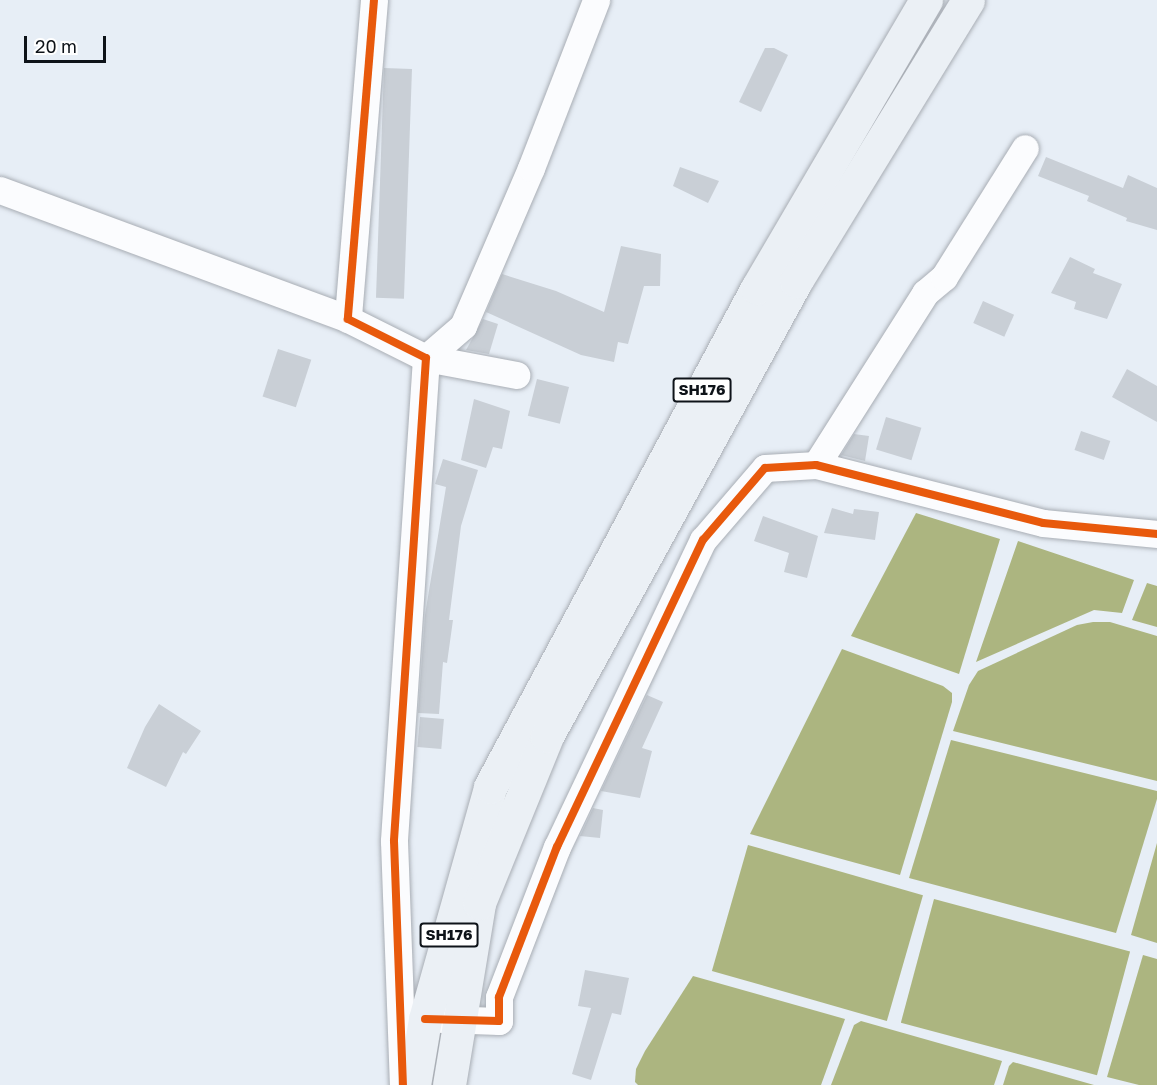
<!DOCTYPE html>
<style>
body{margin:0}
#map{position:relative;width:1157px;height:1085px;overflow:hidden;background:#e7eef6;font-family:"Golos Text",sans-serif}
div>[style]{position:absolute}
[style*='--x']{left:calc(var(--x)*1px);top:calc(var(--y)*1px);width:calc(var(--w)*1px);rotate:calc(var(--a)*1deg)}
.water>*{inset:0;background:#acb580;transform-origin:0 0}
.building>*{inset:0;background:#c9cfd6;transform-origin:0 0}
.roads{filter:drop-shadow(0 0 2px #a8adb4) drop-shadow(0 0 2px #a8adb4)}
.minor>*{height:27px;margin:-13.5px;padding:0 13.5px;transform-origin:13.5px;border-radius:13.5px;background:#fbfcfe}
.major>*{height:33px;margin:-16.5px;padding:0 16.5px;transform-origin:16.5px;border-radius:16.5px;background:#ebf0f5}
.cycleway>*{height:8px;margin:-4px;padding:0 4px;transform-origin:4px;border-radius:4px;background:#e8590c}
span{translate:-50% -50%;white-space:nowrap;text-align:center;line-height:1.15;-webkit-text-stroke:6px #fff;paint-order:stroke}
.shield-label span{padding:2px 4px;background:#fff;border:2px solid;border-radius:4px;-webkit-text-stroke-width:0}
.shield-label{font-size:15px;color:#0e1319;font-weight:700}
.scale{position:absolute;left:24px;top:36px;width:82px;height:27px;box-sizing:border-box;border:3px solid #0e1319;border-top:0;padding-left:8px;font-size:18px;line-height:21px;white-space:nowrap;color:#0e1319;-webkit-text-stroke:4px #fff;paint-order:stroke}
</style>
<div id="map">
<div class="water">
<i style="clip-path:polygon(916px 513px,1000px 539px,959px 674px,851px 636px)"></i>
<i style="clip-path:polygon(1018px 541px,1134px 580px,1122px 613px,1094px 610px,976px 662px)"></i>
<i style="clip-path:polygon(1147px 583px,1157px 586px,1157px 627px,1132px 620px)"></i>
<i style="clip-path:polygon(1093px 622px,1110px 622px,1157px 636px,1157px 781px,953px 731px,969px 685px,978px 671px,1077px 625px)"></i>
<i style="clip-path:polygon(842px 649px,943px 686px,952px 693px,952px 702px,900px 875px,750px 834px)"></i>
<i style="clip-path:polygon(951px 740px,1157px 791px,1157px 799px,1116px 933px,909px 878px)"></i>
<i style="clip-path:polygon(1157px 843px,1157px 943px,1131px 935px)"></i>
<i style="left:748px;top:845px;width:182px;height:131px;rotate:16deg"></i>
<i style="left:934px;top:899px;width:203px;height:128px;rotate:15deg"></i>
<i style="clip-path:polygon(1143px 955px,1157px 959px,1157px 1085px,1139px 1085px,1107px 1077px)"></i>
<i style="clip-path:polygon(693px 976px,845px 1019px,821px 1085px,638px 1085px,635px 1082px,636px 1069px,645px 1051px)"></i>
<i style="clip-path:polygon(861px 1021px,1002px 1061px,994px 1085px,831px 1085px,854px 1025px)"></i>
<i style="clip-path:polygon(1013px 1062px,1094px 1085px,1003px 1085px,1009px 1066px)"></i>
</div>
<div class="building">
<i style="clip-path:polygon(765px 48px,774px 48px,788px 55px,761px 112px,739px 102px)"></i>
<i style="left:384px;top:68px;width:28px;height:230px;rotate:2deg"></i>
<i style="clip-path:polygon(1046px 157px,1123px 188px,1128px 175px,1157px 188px,1157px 230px,1126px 221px,1127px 218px,1087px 201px,1089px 196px,1038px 176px)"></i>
<i style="clip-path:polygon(680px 167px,719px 181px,708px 203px,673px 186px)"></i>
<i style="clip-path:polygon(621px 246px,661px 254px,660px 286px,644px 286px,628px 344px,618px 342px,614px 362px,581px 355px,486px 312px,502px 274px,556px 291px,604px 312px)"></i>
<i style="clip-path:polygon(1070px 257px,1095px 269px,1093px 273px,1122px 284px,1107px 319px,1074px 309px,1076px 302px,1051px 293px)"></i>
<i style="left:983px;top:301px;width:34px;height:24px;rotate:24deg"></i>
<i style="clip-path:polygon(483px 319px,498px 324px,489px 354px,466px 350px)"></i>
<i style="left:278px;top:349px;width:35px;height:50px;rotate:18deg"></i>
<i style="clip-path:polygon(1127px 369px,1157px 386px,1157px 422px,1112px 397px)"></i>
<i style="left:537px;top:379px;width:33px;height:38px;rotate:14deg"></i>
<i style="clip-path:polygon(474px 399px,510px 411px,502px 449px,493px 447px,486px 468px,461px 460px)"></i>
<i style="left:886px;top:417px;width:37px;height:34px;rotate:17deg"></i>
<i style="left:1081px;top:431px;width:31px;height:20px;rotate:19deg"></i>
<i style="clip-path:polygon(854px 434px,869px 436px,865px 461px,841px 455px)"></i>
<i style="clip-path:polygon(443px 459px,478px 470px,461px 526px,449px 620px,453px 620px,447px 663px,443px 662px,439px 714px,418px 713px,425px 615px,446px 487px,435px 484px)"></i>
<i style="clip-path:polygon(832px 508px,853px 514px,854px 509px,879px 512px,875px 540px,824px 533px)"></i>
<i style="clip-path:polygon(763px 516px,818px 536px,807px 578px,784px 572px,789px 553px,754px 541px)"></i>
<i style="clip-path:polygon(647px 695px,663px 702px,642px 748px,652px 751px,640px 798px,601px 791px)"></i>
<i style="clip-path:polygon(159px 704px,201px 731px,186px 754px,183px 752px,166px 787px,127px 768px,145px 727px)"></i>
<i style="left:420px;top:717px;width:24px;height:30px;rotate:5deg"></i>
<i style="clip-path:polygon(593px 808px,603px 810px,600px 838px,580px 836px)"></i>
<i style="clip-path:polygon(585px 970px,629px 978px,621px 1015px,612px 1013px,591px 1080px,572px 1074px,591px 1008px,578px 1006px)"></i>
</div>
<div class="roads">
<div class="minor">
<i style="--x:374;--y:0;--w:320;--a:94.7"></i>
<i style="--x:348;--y:319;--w:87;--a:26.6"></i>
<i style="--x:426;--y:358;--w:484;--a:93.8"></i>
<i style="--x:394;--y:841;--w:244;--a:87.9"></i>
<i style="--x:0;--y:190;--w:371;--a:20.3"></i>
<i style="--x:426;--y:358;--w:49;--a:-40.9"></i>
<i style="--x:463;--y:326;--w:172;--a:-66.7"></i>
<i style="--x:531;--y:168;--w:180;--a:-68.8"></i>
<i style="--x:426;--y:358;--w:92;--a:10.7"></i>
<i style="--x:816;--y:465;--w:204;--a:-57.6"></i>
<i style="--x:925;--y:293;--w:25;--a:-40"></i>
<i style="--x:944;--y:277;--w:152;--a:-57.9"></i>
<i style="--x:442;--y:1019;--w:57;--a:2"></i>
<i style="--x:499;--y:1021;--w:24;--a:-90"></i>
<i style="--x:499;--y:997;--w:161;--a:-68.9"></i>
<i style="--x:557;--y:847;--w:340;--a:-64.6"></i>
<i style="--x:703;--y:540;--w:95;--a:-49.3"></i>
<i style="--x:765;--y:468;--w:51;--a:-3.4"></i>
<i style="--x:816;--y:465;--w:234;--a:14.3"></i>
<i style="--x:1043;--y:523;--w:115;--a:5.5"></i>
</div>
<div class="major">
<i style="--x:414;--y:1085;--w:67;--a:-80.5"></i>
<i style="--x:425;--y:1019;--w:241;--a:-74.3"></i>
<i style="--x:490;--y:787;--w:566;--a:-61.85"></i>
<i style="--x:757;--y:288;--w:334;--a:-59.6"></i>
<i style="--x:449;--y:1085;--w:184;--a:-80.6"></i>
<i style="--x:479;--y:903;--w:180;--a:-67.8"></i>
<i style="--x:547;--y:736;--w:519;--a:-61.31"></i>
<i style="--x:796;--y:281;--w:329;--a:-58.5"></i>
</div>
</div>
<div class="cycleway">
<i style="--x:374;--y:0;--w:320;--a:94.7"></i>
<i style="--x:348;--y:319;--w:87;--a:26.6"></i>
<i style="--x:426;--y:358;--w:484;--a:93.8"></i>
<i style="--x:394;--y:841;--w:244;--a:87.9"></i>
<i style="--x:425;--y:1019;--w:74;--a:1.5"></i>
<i style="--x:499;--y:1021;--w:24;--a:-90"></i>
<i style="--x:499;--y:997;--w:161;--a:-68.9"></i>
<i style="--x:557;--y:847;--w:340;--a:-64.6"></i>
<i style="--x:703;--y:540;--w:95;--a:-49.3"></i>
<i style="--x:765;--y:468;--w:51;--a:-3.4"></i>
<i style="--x:816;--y:465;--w:234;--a:14.3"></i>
<i style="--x:1043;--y:523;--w:115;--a:5.5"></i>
</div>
<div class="shield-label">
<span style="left:702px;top:390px">SH176</span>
<span style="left:449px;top:935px">SH176</span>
</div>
<div class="scale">20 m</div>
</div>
